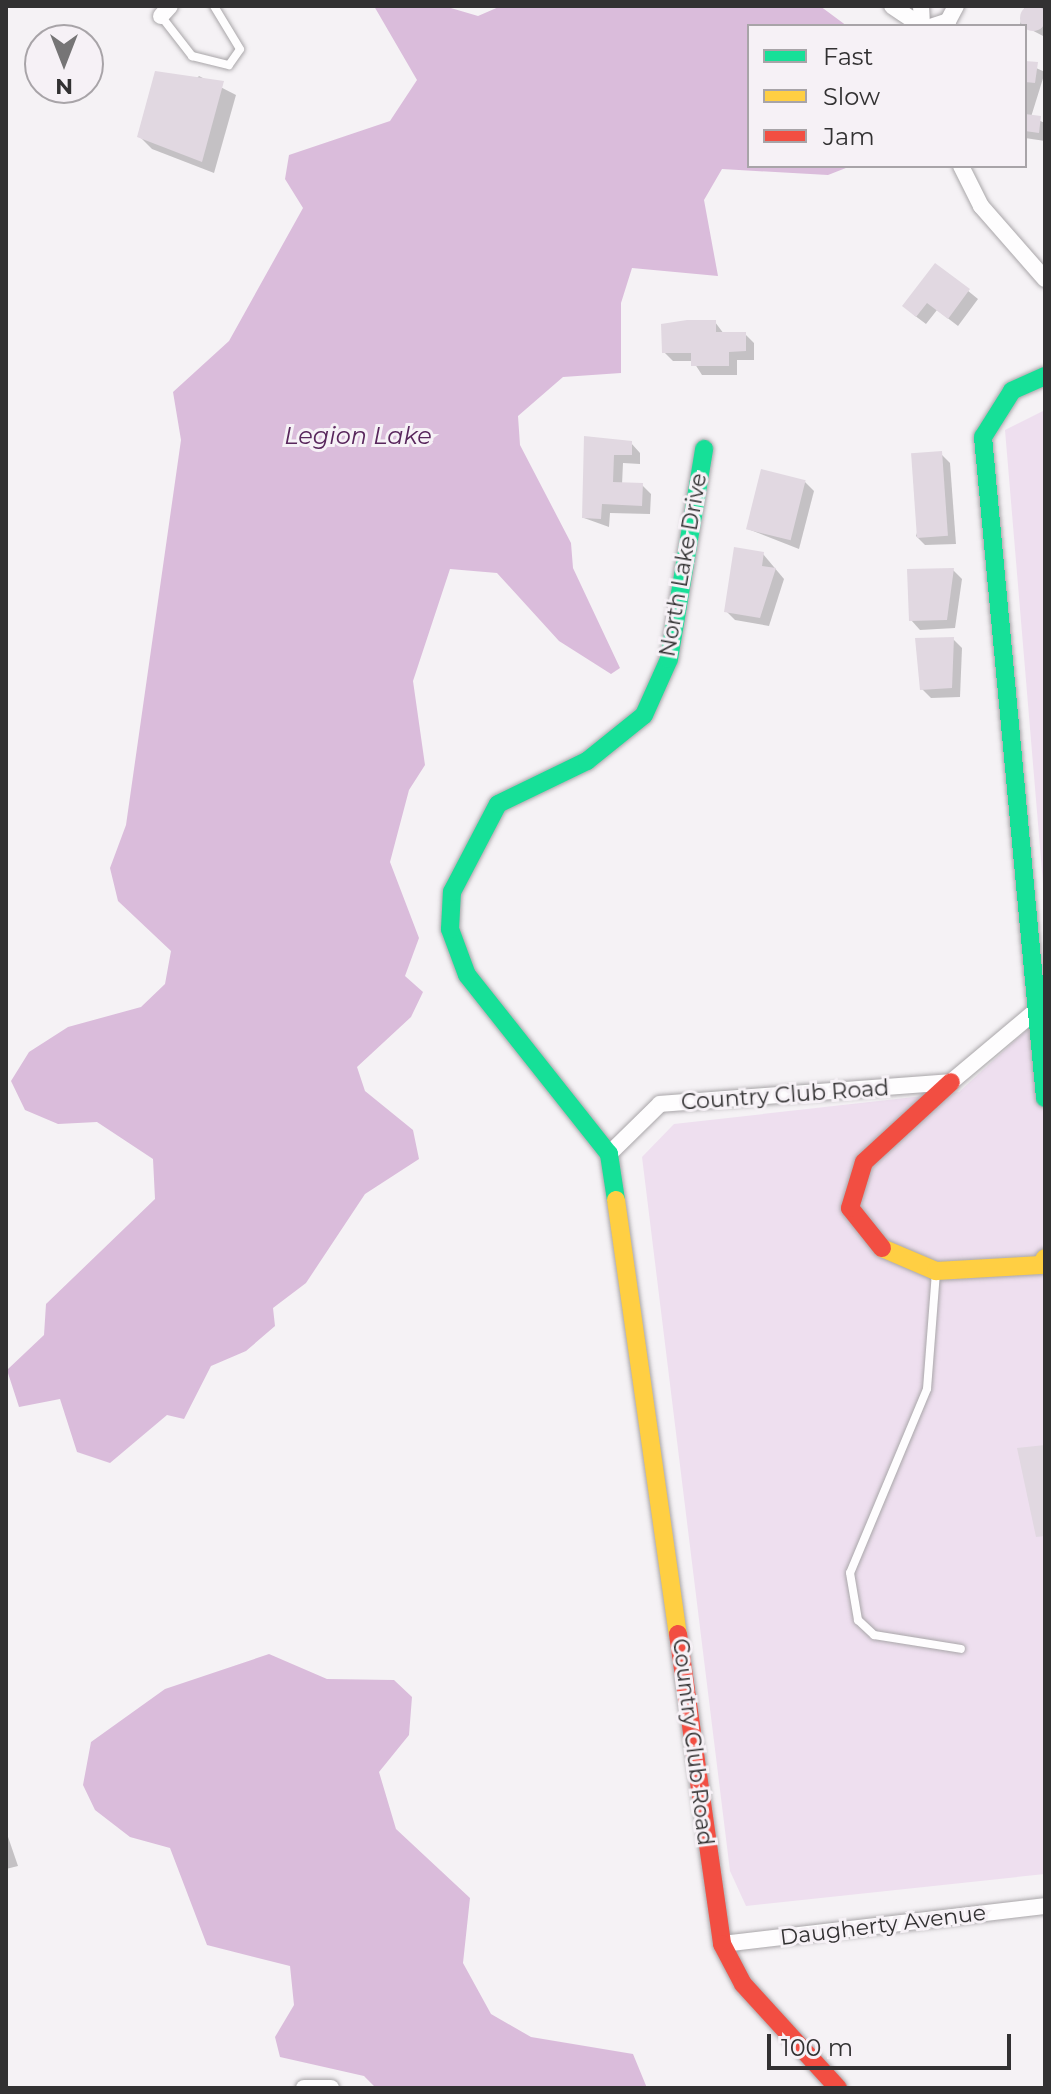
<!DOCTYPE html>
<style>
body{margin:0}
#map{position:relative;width:1051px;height:2094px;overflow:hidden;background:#f5f2f5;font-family:Montserrat,sans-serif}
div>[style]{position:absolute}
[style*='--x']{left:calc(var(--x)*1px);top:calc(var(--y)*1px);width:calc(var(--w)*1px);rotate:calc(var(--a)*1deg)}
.green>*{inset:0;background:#eedfef}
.water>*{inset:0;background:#dabcdb}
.shadow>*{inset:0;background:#0003}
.building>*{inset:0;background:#e1d8e1;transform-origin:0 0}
.round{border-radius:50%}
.roads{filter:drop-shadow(0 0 2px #a9a6a9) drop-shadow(0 0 2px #a9a6a9)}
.lane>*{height:8px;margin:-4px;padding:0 4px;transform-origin:4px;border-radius:4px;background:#fefdfe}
.street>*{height:16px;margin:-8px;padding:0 8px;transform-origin:8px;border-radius:8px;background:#fefdfe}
.fast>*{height:18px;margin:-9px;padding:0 9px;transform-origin:9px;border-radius:9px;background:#16e098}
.slow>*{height:18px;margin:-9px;padding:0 9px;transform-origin:9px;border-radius:9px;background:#ffcf43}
.jam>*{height:18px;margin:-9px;padding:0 9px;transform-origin:9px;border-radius:9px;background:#f24e42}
span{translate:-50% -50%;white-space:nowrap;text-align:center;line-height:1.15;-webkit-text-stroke:6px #f6f1f6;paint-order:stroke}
.street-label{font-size:22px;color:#323132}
.water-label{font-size:24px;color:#58265c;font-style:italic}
.frame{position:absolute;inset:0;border:8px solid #323132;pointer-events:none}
.legend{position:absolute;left:747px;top:24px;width:280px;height:144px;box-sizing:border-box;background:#f6f1f6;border:2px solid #a8a4a8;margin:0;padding:10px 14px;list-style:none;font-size:24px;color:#323132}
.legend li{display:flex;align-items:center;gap:16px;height:40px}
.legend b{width:40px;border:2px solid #a8a4a8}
.north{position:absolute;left:24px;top:24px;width:80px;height:80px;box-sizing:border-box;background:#f6f1f6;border:2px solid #a8a4a8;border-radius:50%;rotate:180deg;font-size:22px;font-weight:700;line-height:32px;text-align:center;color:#323132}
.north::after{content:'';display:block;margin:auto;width:28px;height:36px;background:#767576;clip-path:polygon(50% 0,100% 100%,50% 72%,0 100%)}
.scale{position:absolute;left:767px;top:2034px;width:244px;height:36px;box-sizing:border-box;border:4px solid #323132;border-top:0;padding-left:10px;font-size:24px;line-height:28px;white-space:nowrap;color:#323132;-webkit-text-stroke:6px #f6f1f6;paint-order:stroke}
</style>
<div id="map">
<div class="green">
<i style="clip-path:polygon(1045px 410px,1045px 907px,1005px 430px)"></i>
<i style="clip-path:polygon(1045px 1013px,1045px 1874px,746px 1906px,730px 1871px,642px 1157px,674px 1124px,959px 1092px)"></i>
</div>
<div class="water">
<i style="clip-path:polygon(374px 6px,444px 6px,478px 16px,501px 6px,820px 6px,847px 26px,749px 26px,749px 166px,851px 166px,828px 175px,722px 169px,704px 200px,718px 276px,632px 268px,621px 303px,621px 373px,563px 377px,518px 416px,520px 445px,571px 543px,573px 568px,620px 668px,611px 674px,559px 641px,497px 573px,450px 569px,413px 681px,425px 765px,409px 790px,390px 862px,419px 938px,405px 976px,423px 992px,411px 1017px,357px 1067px,365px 1091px,413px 1130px,419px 1159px,365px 1194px,306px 1283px,273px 1308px,275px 1326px,246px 1351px,211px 1366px,184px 1419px,167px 1415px,110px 1463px,77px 1452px,60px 1399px,19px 1407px,7px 1370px,44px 1335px,46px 1304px,155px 1199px,153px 1159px,97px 1122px,58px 1124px,25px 1110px,11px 1081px,29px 1052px,68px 1027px,141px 1007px,165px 984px,171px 951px,118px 901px,110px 868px,126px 825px,181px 440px,173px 392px,229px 341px,303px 208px,285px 179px,289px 155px,390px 121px,417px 80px)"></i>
<i style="clip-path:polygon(269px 1654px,327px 1679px,394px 1680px,412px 1697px,409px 1735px,379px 1772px,396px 1829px,470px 1898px,463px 1963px,491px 2014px,531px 2037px,633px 2054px,647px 2088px,376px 2088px,364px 2076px,280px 2057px,275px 2037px,294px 2005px,290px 1966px,207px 1945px,170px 1848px,130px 1837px,95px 1810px,83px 1785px,91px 1742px,165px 1689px)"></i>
</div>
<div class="shadow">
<i style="clip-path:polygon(1025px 6px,1045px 6px,1045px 37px,1020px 24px)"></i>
<i style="clip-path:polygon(1025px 63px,1045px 72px,1031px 117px,1045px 123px,1045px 141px,1025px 138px)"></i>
<i style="clip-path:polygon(199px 76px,236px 95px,214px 173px,152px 149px,139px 136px)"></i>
<i style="clip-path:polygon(936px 265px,978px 299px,958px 326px,937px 310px,926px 324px,914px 315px)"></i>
<i style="clip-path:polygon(715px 322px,724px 334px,745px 334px,754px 343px,754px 360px,737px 360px,737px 375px,702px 375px,693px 361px,673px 361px,664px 352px)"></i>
<i style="clip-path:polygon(586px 438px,631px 443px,640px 453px,640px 464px,623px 463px,622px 485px,642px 485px,651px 494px,650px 514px,610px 513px,609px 527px,584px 518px)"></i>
<i style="clip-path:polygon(941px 454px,950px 463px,956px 544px,925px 545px,916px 536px)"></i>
<i style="clip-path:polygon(805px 482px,814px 491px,799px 549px,748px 529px)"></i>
<i style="clip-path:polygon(763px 554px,784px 579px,769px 626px,735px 620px,726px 611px)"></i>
<i style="clip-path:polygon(953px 570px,962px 579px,955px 628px,920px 630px,911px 620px)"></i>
<i style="clip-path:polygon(953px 639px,962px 648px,960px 697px,931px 698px,922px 689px)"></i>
<i style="clip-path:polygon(6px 1831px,18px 1866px,6px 1869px)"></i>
</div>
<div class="building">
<i class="round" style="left:1020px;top:5px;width:26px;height:26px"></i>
<i style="clip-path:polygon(1025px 61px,1038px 62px,1035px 83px,1025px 82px)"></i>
<i style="clip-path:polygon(155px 71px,224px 81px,202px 162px,137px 137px)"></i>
<i style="clip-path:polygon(1025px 114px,1041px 116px,1039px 133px,1025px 131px)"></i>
<i style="clip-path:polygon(935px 263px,970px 289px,948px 319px,927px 303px,916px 317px,902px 306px)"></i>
<i style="clip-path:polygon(687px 320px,716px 320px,716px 332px,746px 332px,746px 351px,729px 352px,729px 366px,691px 366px,691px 353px,662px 353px,661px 324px)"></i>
<i style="clip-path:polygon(584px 436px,632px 441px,632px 455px,614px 455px,613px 482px,643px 483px,642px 506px,602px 504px,601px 519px,582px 518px)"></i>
<i style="left:942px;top:451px;width:85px;height:31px;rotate:86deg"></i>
<i style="left:761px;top:469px;width:46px;height:62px;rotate:14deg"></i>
<i style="clip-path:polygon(734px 547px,764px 552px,762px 566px,776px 568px,760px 618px,724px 612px)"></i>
<i style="clip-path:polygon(954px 568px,947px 620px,909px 621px,907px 569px)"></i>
<i style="clip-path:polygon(954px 637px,952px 688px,920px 690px,915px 638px)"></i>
<i style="clip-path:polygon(1045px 1445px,1045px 1536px,1036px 1537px,1017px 1448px)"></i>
</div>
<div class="roads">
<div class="lane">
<i style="--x:161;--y:16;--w:51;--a:52.2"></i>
<i style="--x:192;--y:56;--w:38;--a:14"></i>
<i style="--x:229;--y:65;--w:19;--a:-55"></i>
<i style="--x:240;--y:49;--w:50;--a:-121.2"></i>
<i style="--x:936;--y:1272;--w:117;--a:94.4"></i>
<i style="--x:927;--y:1389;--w:199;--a:112.7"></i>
<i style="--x:850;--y:1573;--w:48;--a:80.3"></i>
<i style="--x:858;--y:1620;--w:22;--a:43"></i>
<i style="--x:874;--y:1635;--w:88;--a:9.1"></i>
</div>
<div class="street">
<i style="--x:892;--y:6;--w:36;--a:34"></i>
<i style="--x:921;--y:6;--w:20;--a:87"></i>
<i style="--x:161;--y:16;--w:13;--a:-48"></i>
<i style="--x:933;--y:26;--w:16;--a:-18"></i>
<i style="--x:948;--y:21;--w:17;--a:-62"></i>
<i style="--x:961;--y:166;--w:45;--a:63.4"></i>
<i style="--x:981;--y:206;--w:97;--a:48.8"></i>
<i style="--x:609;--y:1154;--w:71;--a:-44.4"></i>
<i style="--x:660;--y:1104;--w:292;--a:-4.3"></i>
<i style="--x:951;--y:1082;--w:106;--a:-40"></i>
<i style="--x:722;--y:1944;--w:325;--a:-6.7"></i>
<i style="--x:304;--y:2088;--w:27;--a:0"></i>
</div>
<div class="fast">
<i style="--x:1045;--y:376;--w:36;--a:156"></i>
<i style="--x:1012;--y:391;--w:54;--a:122.2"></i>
<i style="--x:983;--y:437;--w:664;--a:84.64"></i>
<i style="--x:616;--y:1200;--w:47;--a:-98.7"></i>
<i style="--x:609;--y:1154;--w:228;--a:-128.4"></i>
<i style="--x:467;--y:975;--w:49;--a:-110.3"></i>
<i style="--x:450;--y:929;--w:37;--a:-87"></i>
<i style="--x:452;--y:892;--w:99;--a:-62.4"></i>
<i style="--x:498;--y:804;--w:99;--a:-25.8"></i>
<i style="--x:587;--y:761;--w:73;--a:-38.9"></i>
<i style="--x:644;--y:715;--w:61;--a:-65.9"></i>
<i style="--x:669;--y:659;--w:213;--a:-80.5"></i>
</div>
<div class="slow">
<i style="--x:616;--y:1200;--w:438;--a:81.9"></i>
<i style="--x:882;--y:1248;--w:59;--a:23.1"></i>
<i style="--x:936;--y:1271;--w:105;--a:-3.3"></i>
<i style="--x:1041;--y:1265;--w:8;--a:-60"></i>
</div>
<div class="jam">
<i style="--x:882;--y:1248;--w:51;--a:-128.7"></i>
<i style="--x:850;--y:1208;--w:48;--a:-73.1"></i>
<i style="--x:864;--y:1162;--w:118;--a:-42.6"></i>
<i style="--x:678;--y:1634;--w:313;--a:81.9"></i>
<i style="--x:722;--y:1944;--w:45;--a:62.3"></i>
<i style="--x:743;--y:1984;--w:141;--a:47.6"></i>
</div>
</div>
<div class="street-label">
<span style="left:683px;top:565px;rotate:-80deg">North Lake Drive</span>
<span style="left:785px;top:1095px;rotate:-4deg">Country Club Road</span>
<span style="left:693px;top:1742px;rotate:83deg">Country Club Road</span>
<span style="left:883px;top:1925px;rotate:-7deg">Daugherty Avenue</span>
</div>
<div class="water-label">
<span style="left:358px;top:436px">Legion Lake</span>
</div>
<div class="frame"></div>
<ul class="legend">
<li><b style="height:10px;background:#16e098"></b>Fast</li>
<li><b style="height:10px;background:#ffcf43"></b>Slow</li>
<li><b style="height:10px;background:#f24e42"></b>Jam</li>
</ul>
<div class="north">N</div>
<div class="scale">100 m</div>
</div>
